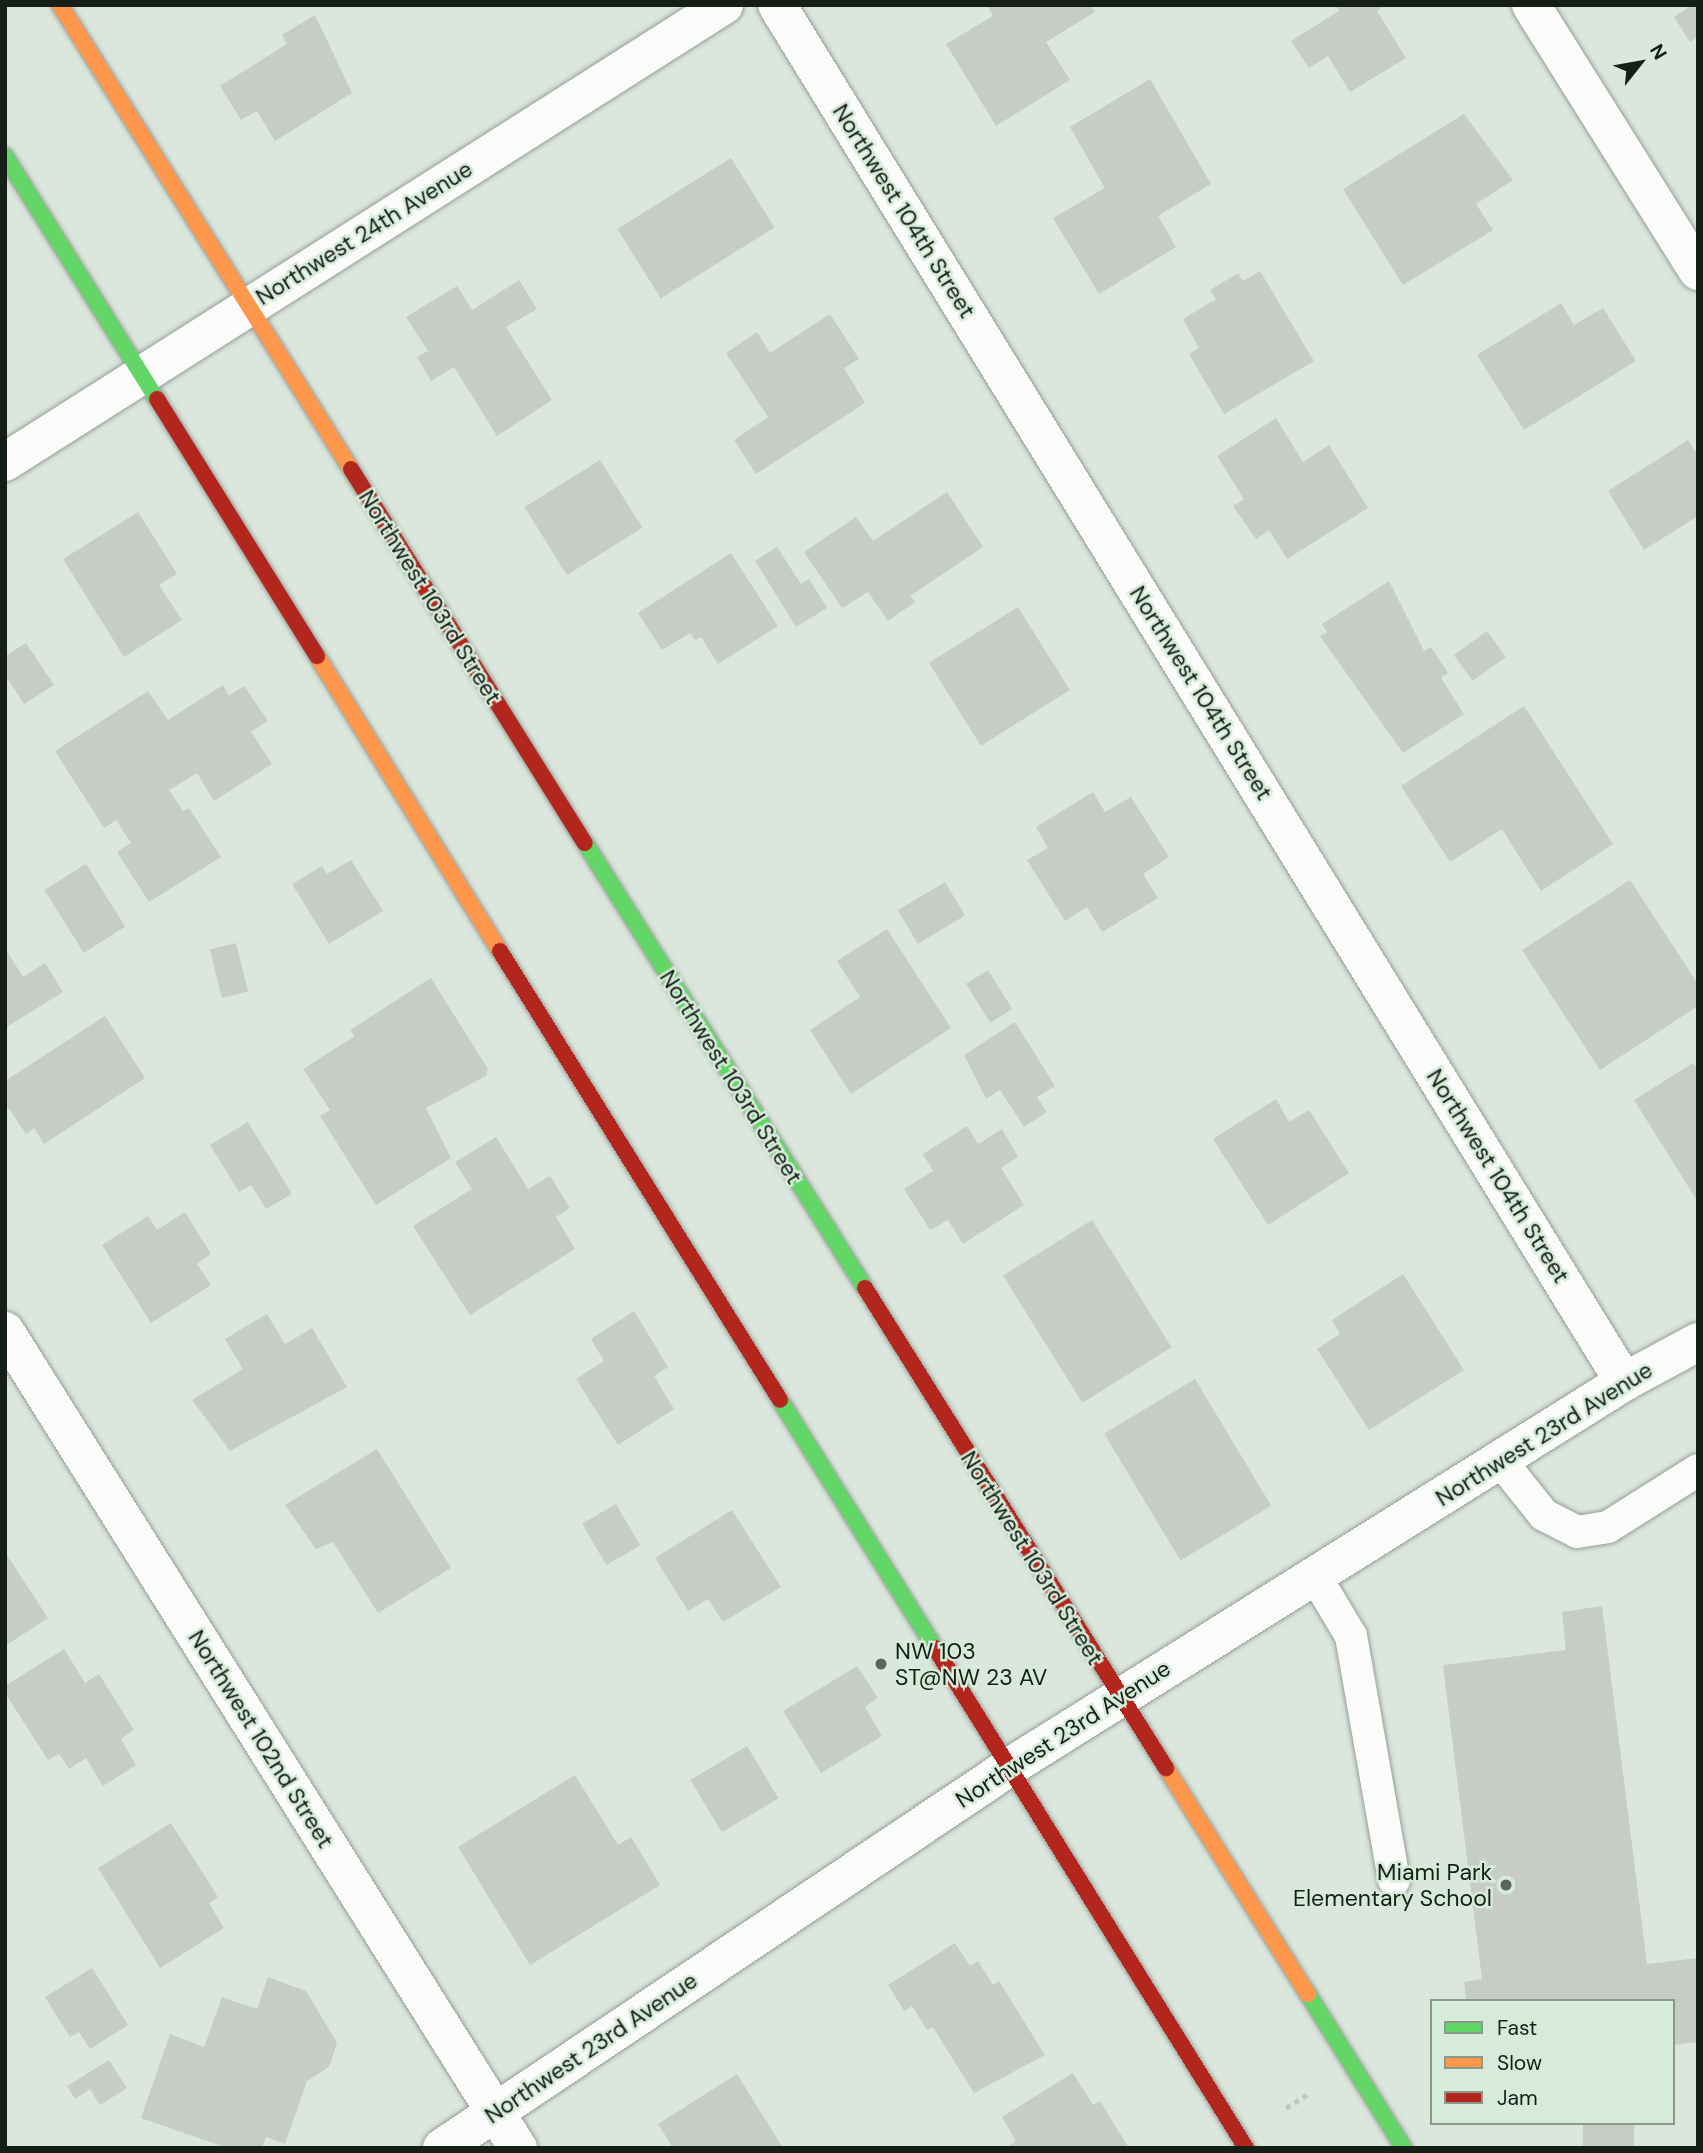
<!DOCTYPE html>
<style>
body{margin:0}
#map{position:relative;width:1703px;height:2153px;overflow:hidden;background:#dbe6dc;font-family:"DM Sans",sans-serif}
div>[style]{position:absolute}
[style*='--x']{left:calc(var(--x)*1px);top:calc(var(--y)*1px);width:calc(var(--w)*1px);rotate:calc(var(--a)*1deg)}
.building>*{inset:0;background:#c7cdc4;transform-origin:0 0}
.path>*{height:4.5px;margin-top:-2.25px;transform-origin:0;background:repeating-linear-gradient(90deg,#c1c5c2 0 5px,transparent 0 10px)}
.roads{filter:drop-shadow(0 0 2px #969f97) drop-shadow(0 0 2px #969f97)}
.lane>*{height:32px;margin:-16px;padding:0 16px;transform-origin:16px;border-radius:16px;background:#fafbfa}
.street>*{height:38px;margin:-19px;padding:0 19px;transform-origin:19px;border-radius:19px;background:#fafbfa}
.fast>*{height:16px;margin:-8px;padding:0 8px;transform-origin:8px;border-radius:8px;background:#63d668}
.slow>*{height:16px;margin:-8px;padding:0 8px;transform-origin:8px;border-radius:8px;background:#ff974d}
.jam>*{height:16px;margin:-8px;padding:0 8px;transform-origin:8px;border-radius:8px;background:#b3261e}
.dots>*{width:19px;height:19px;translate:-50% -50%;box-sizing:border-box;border:4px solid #d6ebd9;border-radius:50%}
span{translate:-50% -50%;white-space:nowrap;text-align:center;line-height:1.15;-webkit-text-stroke:5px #d6ebd9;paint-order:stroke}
.street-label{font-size:23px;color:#161e18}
.poi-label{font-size:23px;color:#161e18}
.left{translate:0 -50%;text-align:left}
.right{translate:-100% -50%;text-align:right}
.frame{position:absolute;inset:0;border:7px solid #161e18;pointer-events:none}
.legend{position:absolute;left:1430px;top:1999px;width:245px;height:126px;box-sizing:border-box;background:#d6ebd9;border:2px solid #89998c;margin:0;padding:9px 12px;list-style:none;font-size:21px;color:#161e18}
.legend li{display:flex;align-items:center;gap:14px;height:35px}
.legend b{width:35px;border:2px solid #89998c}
.north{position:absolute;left:1605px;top:28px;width:70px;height:70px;-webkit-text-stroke:5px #d6ebd9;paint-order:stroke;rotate:59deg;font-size:19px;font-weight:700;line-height:28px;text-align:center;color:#161e18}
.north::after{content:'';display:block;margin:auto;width:24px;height:32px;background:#161e18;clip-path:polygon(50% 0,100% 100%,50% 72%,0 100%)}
</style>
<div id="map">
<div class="building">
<i style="clip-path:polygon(987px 5px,1090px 5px,1095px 12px,1046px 42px,1070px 80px,996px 126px,946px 44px,993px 16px)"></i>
<i style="clip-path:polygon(1335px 5px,1386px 5px,1377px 11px,1406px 58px,1350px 92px,1328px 56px,1309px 68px,1291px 41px,1339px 11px)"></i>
<i style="clip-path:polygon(1692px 5px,1698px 5px,1698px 37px,1690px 42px,1674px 17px)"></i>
<i style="clip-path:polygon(315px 15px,352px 93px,275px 141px,257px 111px,241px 120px,220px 86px,287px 44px,282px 35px)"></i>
<i style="clip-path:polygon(1150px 79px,1211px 184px,1158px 216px,1176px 247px,1099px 294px,1053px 218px,1105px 188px,1070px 127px)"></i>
<i style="clip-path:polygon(1464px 114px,1513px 180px,1476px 204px,1493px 230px,1403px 285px,1343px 189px)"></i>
<i style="left:731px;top:158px;width:82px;height:134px;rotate:58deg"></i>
<i style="clip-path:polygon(1260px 271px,1314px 361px,1224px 414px,1189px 354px,1199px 348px,1183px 319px,1216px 299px,1210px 290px,1238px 273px,1243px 281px)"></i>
<i style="clip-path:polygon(519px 280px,537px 309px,506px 327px,552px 400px,497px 436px,454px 367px,431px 381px,417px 357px,428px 351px,406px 317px,457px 286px,472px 310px)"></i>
<i style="clip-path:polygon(1561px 303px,1574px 325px,1603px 308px,1636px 361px,1524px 430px,1477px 355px)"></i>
<i style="clip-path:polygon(830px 314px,859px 359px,844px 368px,865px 403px,756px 474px,734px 440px,768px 417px,726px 353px,757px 332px,770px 353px)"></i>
<i style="clip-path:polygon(1276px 418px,1303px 462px,1329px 445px,1368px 508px,1287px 559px,1269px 530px,1256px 539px,1233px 506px,1244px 499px,1217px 456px)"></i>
<i style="clip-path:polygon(1688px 440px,1698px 455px,1698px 516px,1644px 550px,1608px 491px)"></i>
<i style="left:600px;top:460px;width:80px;height:89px;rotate:58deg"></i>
<i style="clip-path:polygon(947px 492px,983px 547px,910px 596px,915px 602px,888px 621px,868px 592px,842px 608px,804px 552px,856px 517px,873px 541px)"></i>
<i style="clip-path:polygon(138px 512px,177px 574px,159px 585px,182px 620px,124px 657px,63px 559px)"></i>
<i style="clip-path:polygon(777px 547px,801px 584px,809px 579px,827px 608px,796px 627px,755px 561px)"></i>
<i style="clip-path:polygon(731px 553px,778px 626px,718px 664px,701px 637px,695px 640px,690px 633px,662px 650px,638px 613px)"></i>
<i style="clip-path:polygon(1389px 581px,1424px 651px,1431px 647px,1448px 673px,1441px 678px,1464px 714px,1403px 753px,1320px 636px,1327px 632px,1322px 624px)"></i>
<i style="left:1018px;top:607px;width:98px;height:105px;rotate:58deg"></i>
<i style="left:1487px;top:631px;width:32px;height:41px;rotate:54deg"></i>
<i style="clip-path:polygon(26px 643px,54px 685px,24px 704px,5px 675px,5px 656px)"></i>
<i style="clip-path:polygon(223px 685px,229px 696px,244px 686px,268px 721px,251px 732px,272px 764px,214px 801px,197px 773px,169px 790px,183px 811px,189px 808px,221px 857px,149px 902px,117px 852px,131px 843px,116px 820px,104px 828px,55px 751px,148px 691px,168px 720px)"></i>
<i style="clip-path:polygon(1524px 706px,1613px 844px,1541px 891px,1502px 829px,1450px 862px,1401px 786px)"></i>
<i style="clip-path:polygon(1093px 792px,1105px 812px,1131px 797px,1169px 857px,1143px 874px,1158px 898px,1102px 932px,1087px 907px,1065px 921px,1027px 860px,1048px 848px,1036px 827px)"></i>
<i style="clip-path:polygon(351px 860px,383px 911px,329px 944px,292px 884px,322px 866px,327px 874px)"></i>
<i style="left:86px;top:864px;width:74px;height:49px;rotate:58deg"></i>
<i style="clip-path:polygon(1630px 880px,1698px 984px,1698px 1006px,1600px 1070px,1522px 950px)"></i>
<i style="left:945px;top:882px;width:39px;height:55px;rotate:59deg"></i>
<i style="clip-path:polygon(887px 929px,951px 1028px,851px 1094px,810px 1030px,860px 997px,837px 961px)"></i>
<i style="left:236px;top:943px;width:50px;height:27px;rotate:76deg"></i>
<i style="clip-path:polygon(5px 948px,23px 977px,45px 963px,63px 992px,5px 1028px)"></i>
<i style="left:988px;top:970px;width:46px;height:26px;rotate:58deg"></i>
<i style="clip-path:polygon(431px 978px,488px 1069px,486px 1076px,426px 1108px,451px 1158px,376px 1205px,320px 1116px,330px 1110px,303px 1069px,355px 1036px,350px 1030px)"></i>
<i style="clip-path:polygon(105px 1016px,145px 1078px,44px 1144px,34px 1128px,26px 1134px,5px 1103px,5px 1081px)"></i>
<i style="clip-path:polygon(1015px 1022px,1055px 1086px,1037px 1097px,1047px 1112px,1024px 1127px,1000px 1090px,986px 1099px,964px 1055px)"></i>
<i style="clip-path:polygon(1693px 1063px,1698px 1070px,1698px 1202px,1634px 1100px)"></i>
<i style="clip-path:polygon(1276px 1099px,1289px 1122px,1309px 1110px,1349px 1173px,1268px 1225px,1213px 1139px)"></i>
<i style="clip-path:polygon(248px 1122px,292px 1194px,266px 1209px,251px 1185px,239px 1192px,210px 1145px)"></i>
<i style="clip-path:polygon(967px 1126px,978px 1144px,1002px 1129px,1018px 1157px,1001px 1168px,1024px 1205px,963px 1244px,948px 1220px,930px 1230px,904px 1189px,933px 1171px,923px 1154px)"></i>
<i style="clip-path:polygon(496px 1137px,528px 1189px,550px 1176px,570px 1208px,556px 1217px,575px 1249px,470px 1315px,413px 1226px,472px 1189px,455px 1162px)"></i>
<i style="clip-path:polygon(185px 1212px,211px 1254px,197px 1264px,211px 1285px,151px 1323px,102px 1245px,148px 1216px,157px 1230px)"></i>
<i style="left:1092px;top:1220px;width:150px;height:105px;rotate:58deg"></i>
<i style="clip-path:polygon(1403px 1274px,1464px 1370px,1369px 1430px,1317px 1349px,1340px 1334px,1332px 1320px)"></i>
<i style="clip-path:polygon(634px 1311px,668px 1367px,654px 1376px,674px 1409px,618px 1445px,576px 1379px,604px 1361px,591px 1339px)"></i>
<i style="clip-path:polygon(267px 1314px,285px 1344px,312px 1328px,347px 1387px,230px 1451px,192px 1400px,243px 1369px,225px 1339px)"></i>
<i style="left:1195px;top:1379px;width:148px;height:106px;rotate:59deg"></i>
<i style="clip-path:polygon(377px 1449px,451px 1568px,378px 1613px,333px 1542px,316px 1549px,285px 1505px)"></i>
<i style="left:616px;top:1504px;width:48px;height:39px;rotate:60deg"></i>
<i style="clip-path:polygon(732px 1510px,781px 1587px,723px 1622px,708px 1599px,688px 1611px,655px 1558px)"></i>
<i style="clip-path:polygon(5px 1552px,48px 1618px,5px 1646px)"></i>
<i style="clip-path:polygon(1602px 1606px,1647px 1964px,1698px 1958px,1698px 2042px,1673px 2045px,1673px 2001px,1466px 2001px,1464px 1982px,1482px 1979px,1443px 1665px,1566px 1650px,1562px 1612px)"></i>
<i style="clip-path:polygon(64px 1649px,85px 1683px,99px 1674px,134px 1730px,121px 1739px,136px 1765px,103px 1786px,86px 1758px,69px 1769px,59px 1754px,48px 1760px,5px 1693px,5px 1686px)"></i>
<i style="clip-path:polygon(857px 1666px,878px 1698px,865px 1707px,882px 1736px,821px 1773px,783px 1711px)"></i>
<i style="left:747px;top:1746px;width:61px;height:66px;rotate:59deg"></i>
<i style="clip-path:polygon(575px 1775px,618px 1845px,631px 1837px,660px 1885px,530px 1965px,458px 1847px)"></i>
<i style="clip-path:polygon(171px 1823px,218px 1897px,209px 1903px,224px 1928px,160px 1968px,98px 1868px)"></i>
<i style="clip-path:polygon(955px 1943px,970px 1966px,978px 1961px,993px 1985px,999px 1981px,1045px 2055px,974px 2093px,933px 2027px,927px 2030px,912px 2006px,904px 2011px,888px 1985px)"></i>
<i style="clip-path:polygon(92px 1968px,128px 2025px,90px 2049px,79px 2032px,70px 2037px,45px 1997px)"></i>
<i style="clip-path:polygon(268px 1977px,306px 1991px,337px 2043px,329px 2067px,307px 2081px,285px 2144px,266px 2137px,262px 2148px,227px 2148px,141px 2118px,170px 2034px,204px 2047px,222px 1997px,257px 2009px)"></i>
<i style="clip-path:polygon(109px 2060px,127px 2088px,100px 2105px,90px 2089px,75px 2099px,67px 2086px)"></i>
<i style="clip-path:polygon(1073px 2073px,1093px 2105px,1100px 2101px,1129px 2148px,1006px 2148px,1016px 2141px,1002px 2117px)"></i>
<i style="clip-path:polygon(737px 2074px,783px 2148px,673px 2148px,658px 2124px)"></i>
<i style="left:1583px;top:2123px;width:51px;height:25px"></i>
</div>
<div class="path">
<i style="--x:1286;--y:2108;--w:25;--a:-32"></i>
</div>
<div class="roads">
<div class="lane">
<i style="--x:1500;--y:1460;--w:70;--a:51.3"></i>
<i style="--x:1544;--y:1515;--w:37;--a:27"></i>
<i style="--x:1577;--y:1532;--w:31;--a:-9"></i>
<i style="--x:1608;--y:1527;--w:107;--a:-32.3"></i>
<i style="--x:1315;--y:1576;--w:70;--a:59"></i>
<i style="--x:1351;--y:1636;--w:248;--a:80"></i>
</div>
<div class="street">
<i style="--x:777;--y:5;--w:1617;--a:58.4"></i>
<i style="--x:1531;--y:5;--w:314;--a:57.9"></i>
<i style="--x:5;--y:462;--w:852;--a:-32.44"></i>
<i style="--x:5;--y:1331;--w:965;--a:57.88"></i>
<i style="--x:442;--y:2148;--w:682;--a:-33.88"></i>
<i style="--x:1008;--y:1768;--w:727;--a:-32.07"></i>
<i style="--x:1624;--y:1382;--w:84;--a:-28.4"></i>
</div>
<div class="fast">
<i style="--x:5;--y:156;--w:287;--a:58"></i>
<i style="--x:585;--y:843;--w:526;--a:57.82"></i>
<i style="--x:780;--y:1400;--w:292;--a:58"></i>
<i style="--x:1308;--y:1994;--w:181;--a:58.1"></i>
</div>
<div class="slow">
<i style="--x:60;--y:5;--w:548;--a:57.91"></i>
<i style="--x:317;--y:656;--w:347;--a:58.2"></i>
<i style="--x:1166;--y:1768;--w:267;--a:57.9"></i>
</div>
<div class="jam">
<i style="--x:157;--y:399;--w:303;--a:58.1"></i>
<i style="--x:351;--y:469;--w:441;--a:58"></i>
<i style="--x:500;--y:951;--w:529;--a:58.05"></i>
<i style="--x:865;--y:1288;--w:567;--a:57.91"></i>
<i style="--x:935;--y:1648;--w:589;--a:58.12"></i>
</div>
</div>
<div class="dots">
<i style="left:881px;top:1664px;background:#5b645d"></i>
<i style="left:1506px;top:1885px;background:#5b645d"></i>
</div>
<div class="street-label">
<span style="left:904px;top:211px;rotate:58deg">Northwest 104th Street</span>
<span style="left:364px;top:233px;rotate:-32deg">Northwest 24th Avenue</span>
<span style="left:430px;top:597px;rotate:58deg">Northwest 103rd Street</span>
<span style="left:1201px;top:693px;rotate:58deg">Northwest 104th Street</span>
<span style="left:731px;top:1077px;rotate:58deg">Northwest 103rd Street</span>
<span style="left:1498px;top:1176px;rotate:58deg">Northwest 104th Street</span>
<span style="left:1544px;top:1434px;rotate:-32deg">Northwest 23rd Avenue</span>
<span style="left:1032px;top:1558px;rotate:58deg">Northwest 103rd Street</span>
<span style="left:1063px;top:1734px;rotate:-33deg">Northwest 23rd Avenue</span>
<span style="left:261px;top:1739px;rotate:58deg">Northwest 102nd Street</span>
<span style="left:591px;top:2048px;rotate:-34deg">Northwest 23rd Avenue</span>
</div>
<div class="poi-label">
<span class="left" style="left:895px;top:1664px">NW 103<br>ST@NW 23 AV</span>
<span class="right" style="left:1492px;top:1885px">Miami Park<br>Elementary School</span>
</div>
<div class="frame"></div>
<ul class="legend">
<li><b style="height:9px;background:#63d668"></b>Fast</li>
<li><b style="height:9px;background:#ff974d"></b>Slow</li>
<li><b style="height:9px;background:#b3261e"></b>Jam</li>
</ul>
<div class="north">N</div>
</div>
